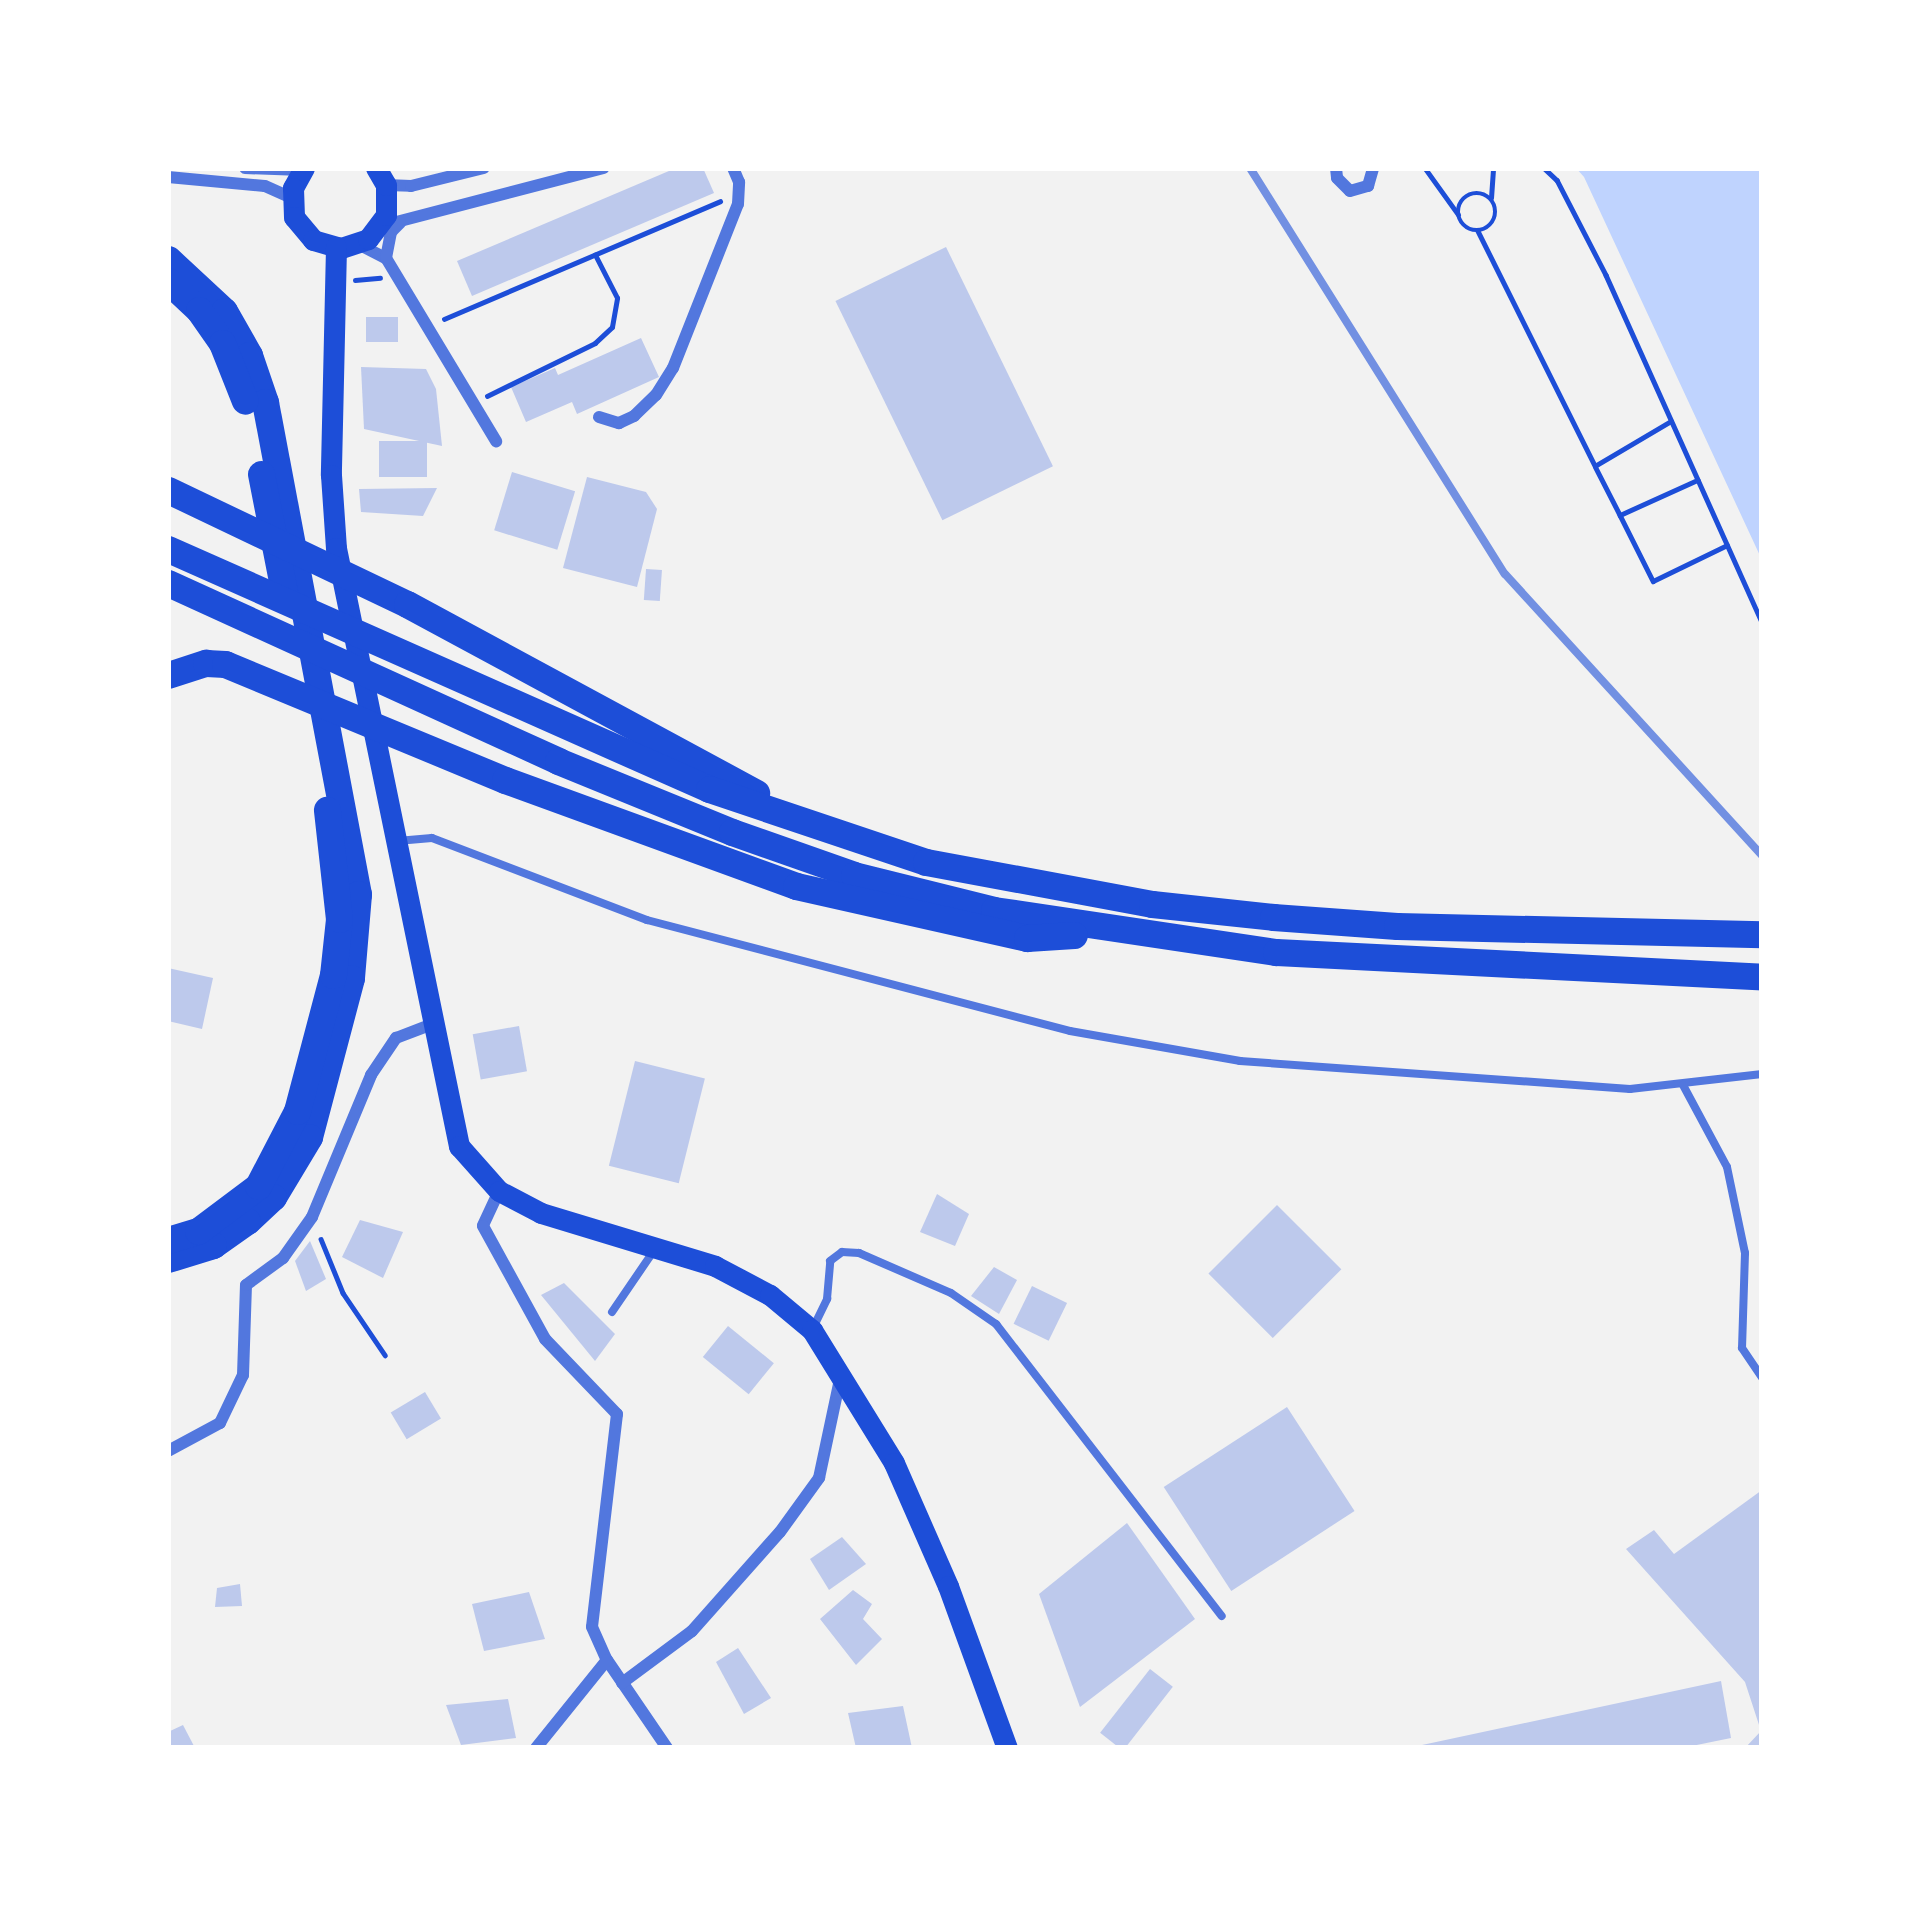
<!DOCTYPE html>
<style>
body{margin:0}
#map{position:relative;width:1930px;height:1916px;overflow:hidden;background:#f2f2f2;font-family:Helvetica,sans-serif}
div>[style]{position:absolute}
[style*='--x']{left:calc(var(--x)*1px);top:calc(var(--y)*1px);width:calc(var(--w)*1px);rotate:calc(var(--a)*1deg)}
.water>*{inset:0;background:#bfd3fe}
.building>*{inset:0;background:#bdc9ec;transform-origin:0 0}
.path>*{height:4.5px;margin:-2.25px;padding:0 2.25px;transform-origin:2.25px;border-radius:2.25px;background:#1d4ed8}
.path>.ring{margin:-2.25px;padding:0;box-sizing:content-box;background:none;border:4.5px solid #1d4ed8;border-radius:50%}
.service>*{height:8px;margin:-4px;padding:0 4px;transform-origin:4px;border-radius:4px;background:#5277de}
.minor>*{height:12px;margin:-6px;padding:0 6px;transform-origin:6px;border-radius:6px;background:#5277de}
.secondary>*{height:21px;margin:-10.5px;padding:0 10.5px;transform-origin:10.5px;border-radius:10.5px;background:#1d4ed8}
.motorway>*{height:27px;margin:-13.5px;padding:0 13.5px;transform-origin:13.5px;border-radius:13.5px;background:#1d4ed8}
.rail>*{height:8px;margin:-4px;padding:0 4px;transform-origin:4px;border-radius:4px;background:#7290e2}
span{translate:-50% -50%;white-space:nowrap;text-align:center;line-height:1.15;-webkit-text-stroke:9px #fff;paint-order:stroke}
.frame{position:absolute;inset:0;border:171px solid #fff;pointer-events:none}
</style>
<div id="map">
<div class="water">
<i style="clip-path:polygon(1576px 168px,1762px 168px,1762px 560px,1584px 177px)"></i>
</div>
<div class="building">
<i style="clip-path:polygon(676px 168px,703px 168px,714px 193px,472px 296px,457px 261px)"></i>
<i style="left:946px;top:247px;width:244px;height:123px;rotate:64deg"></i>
<i style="left:366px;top:317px;width:32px;height:25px"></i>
<i style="clip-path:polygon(641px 338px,659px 377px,577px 414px,572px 402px,526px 422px,511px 387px,555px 368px,558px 375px)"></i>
<i style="clip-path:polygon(361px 367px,426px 369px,436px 389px,442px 446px,364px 429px)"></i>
<i style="left:427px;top:441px;width:36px;height:48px;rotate:90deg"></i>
<i style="left:512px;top:472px;width:66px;height:61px;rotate:17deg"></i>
<i style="clip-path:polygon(587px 477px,646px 492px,657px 509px,637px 587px,563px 568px)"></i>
<i style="clip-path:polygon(437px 488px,423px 516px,361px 512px,359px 489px)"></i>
<i style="left:646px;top:569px;width:16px;height:31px;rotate:4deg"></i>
<i style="clip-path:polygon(168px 968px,213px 978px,202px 1029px,168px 1021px)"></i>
<i style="left:519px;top:1026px;width:46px;height:47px;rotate:80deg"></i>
<i style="left:635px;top:1061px;width:72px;height:108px;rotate:14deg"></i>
<i style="clip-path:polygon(937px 1194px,969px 1214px,955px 1246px,920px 1232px)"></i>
<i style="left:1277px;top:1205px;width:91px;height:97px;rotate:45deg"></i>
<i style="clip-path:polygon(360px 1220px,403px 1232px,383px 1278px,342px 1257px)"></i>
<i style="clip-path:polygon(310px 1241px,326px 1279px,306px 1291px,295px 1261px)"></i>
<i style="clip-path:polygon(994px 1267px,1017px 1280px,999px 1314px,971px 1296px)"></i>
<i style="clip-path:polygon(564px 1283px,615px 1334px,595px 1361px,541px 1295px)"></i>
<i style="left:1032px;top:1286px;width:39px;height:42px;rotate:26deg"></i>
<i style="left:728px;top:1326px;width:59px;height:40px;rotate:39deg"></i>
<i style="left:425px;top:1392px;width:31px;height:40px;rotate:59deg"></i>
<i style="left:1287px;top:1407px;width:124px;height:147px;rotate:57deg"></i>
<i style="clip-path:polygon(1762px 1490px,1762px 1748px,1745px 1748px,1761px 1731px,1745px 1682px,1626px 1549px,1654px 1530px,1674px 1554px)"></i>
<i style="clip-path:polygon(1127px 1523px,1195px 1619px,1080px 1707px,1039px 1594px)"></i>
<i style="clip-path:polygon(842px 1537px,866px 1564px,829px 1590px,810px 1559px)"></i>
<i style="clip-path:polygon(240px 1584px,242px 1606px,215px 1607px,217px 1588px)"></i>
<i style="clip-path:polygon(853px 1590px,872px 1604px,863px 1619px,882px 1639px,856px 1665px,820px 1619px)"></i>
<i style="clip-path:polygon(529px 1592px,545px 1639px,484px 1651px,472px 1604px)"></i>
<i style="clip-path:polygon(738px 1648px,771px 1698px,744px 1714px,716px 1662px)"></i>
<i style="left:1150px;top:1669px;width:29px;height:81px;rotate:38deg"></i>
<i style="clip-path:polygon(1721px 1681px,1731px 1738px,1682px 1748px,1408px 1748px)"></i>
<i style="clip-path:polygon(508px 1699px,516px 1738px,461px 1745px,446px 1705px)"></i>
<i style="clip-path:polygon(903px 1706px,912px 1748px,856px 1748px,848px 1713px)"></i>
<i style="clip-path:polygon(183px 1725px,195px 1748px,168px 1748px,168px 1732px)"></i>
</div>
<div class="path">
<i style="--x:1425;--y:168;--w:57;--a:54.3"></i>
<i style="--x:1544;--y:168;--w:18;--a:43"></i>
<i style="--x:1557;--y:180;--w:107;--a:62.7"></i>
<i style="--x:1606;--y:275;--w:380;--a:65.8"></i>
<i class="ring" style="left:1458px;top:193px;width:33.5px;height:33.5px"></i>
<i style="--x:1491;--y:198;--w:30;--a:-86"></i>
<i style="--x:1478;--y:231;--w:263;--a:63.5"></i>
<i style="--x:1595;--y:466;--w:88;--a:-30.6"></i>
<i style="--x:355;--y:280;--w:25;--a:-5"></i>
<i style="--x:444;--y:319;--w:300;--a:-23.1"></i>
<i style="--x:487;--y:396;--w:120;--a:-26.1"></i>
<i style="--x:595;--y:343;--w:23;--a:-43"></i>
<i style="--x:612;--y:327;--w:29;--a:-80"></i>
<i style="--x:617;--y:298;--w:48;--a:-117.1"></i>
<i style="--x:1596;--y:468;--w:53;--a:62.9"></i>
<i style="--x:1620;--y:515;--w:85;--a:-24.4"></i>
<i style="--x:1620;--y:515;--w:74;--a:63.4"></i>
<i style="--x:1653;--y:581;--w:82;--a:-25.9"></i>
<i style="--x:321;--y:1239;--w:58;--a:67.8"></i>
<i style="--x:343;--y:1293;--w:75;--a:55.9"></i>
</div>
<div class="service">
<i style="--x:397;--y:841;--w:35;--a:-5"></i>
<i style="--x:432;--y:838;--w:230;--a:20.9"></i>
<i style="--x:647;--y:920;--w:437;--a:14.7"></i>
<i style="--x:1070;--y:1031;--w:173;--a:10"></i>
<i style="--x:1240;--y:1061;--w:391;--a:4.1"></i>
<i style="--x:1630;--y:1089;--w:133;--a:-6.5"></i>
<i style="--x:1683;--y:1085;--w:93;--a:61.8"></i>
<i style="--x:1727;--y:1167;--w:88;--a:78.2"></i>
<i style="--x:1745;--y:1253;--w:95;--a:91.8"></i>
<i style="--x:1742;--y:1348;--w:36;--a:56"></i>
<i style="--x:612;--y:1312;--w:76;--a:-55.7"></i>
<i style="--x:815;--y:1324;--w:28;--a:-64"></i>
<i style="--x:827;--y:1299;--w:38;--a:-85"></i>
<i style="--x:830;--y:1261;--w:15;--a:-37"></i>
<i style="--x:842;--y:1252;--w:17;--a:3"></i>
<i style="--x:859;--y:1253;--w:100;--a:23.5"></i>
<i style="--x:951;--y:1293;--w:55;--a:34.6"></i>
<i style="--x:996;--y:1324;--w:369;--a:52.3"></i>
</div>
<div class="minor">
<i style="--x:245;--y:168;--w:57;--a:2"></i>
<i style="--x:1336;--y:168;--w:10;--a:84"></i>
<i style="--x:1337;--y:178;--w:18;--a:45"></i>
<i style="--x:1350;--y:191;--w:19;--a:-16"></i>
<i style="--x:1368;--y:186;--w:19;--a:-74"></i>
<i style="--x:168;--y:177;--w:97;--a:5.3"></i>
<i style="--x:265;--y:186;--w:30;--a:24"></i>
<i style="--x:386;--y:185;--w:25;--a:2"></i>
<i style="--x:411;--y:186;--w:75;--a:-13.9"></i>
<i style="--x:381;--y:226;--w:230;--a:-14.6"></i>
<i style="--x:358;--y:244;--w:31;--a:27"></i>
<i style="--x:386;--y:258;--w:214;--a:59"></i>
<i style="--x:386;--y:258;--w:26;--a:-79"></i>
<i style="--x:391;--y:232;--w:13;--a:-45"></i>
<i style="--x:599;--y:417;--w:21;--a:17"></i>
<i style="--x:619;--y:423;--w:17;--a:-25"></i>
<i style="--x:634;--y:416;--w:30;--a:-44"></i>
<i style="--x:656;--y:395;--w:32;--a:-58"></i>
<i style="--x:673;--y:368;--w:176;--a:-68.4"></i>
<i style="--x:738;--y:204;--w:22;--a:-87"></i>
<i style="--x:739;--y:182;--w:15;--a:-113"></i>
<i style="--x:499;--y:1191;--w:38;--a:115"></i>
<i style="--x:483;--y:1226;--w:129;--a:61.2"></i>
<i style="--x:545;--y:1339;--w:104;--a:46.2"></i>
<i style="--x:617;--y:1414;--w:214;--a:96.7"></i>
<i style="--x:592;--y:1627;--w:36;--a:66"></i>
<i style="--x:607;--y:1660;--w:107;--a:55.7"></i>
<i style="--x:168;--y:1451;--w:59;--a:-28.3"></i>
<i style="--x:220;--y:1423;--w:53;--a:-64.4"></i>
<i style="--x:243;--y:1375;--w:90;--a:-88.1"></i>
<i style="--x:246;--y:1285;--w:46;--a:-36.1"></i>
<i style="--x:283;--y:1258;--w:50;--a:-54.7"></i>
<i style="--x:312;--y:1217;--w:154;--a:-67.4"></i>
<i style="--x:371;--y:1075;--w:45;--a:-56"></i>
<i style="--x:396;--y:1038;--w:36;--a:-21"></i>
<i style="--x:622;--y:1683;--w:87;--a:-36.6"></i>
<i style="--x:692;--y:1631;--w:132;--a:-48.4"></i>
<i style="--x:780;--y:1532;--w:67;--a:-54.2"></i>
<i style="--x:819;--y:1478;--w:101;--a:-78"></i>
<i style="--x:536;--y:1748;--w:113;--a:-51.1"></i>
</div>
<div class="secondary">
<i style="--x:304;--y:168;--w:23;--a:119"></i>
<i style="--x:293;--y:188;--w:29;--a:88"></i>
<i style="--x:294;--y:217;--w:30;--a:50"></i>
<i style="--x:313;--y:240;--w:29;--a:16"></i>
<i style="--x:341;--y:248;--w:28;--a:-18"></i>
<i style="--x:368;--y:239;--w:30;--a:-53"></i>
<i style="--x:386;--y:215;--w:30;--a:-90"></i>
<i style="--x:386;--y:185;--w:20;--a:-120"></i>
<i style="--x:336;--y:247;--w:228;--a:91.3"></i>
<i style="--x:331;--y:475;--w:73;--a:86.1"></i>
<i style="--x:336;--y:548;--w:611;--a:78.38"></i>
<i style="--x:459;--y:1146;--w:60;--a:48.4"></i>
<i style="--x:499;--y:1191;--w:47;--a:27.6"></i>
<i style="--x:541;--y:1213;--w:182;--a:16.9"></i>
<i style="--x:715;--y:1266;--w:62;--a:27.8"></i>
<i style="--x:770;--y:1295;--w:55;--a:39.8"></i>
<i style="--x:812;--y:1330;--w:156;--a:58.3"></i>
<i style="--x:894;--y:1463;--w:134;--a:66.3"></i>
<i style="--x:948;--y:1586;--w:172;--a:70"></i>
</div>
<div class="motorway">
<i style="--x:168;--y:259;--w:76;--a:42.9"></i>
<i style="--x:224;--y:311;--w:51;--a:60.4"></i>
<i style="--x:249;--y:355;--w:50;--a:71.2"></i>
<i style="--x:265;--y:402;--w:501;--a:79.3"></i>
<i style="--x:358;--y:894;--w:84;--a:94.8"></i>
<i style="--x:351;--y:978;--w:164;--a:104.8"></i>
<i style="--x:309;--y:1137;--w:70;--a:121"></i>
<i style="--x:273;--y:1197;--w:35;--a:137"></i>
<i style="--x:247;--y:1221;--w:42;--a:144.8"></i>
<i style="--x:213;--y:1245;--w:47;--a:162.7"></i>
<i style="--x:168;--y:281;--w:42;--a:43.1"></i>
<i style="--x:199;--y:310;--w:40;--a:55.1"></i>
<i style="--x:222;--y:343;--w:62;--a:68.4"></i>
<i style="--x:261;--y:474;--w:129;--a:78.9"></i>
<i style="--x:168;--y:490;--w:265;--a:25.5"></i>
<i style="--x:407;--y:604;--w:397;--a:28.4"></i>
<i style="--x:168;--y:549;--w:592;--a:23.92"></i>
<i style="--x:709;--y:789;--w:229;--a:18.6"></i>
<i style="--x:926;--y:862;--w:230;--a:10.5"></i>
<i style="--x:1152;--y:904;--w:122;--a:6.1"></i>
<i style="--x:1273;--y:917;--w:124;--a:4.2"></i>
<i style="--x:1397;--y:926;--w:365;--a:1.3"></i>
<i style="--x:168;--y:583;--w:429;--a:24.5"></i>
<i style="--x:558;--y:761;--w:188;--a:22.2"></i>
<i style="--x:732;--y:832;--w:129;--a:19.4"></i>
<i style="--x:854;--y:875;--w:144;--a:14"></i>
<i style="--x:994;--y:910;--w:285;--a:8.5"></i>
<i style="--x:1276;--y:952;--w:487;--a:2.9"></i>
<i style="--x:168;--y:675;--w:40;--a:-18"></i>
<i style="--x:206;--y:663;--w:19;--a:3"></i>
<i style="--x:225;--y:664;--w:303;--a:22.5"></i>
<i style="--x:505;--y:780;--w:310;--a:20"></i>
<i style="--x:796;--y:886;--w:237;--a:12.7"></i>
<i style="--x:1027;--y:938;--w:47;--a:-3.7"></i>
<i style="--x:168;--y:1240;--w:31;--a:-17"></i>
<i style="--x:198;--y:1231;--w:75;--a:-36.9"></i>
<i style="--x:258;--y:1186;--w:85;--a:-62.5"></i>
<i style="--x:297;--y:1111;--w:141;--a:-75.2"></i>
<i style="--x:333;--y:975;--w:56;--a:-83.9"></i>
<i style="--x:339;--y:919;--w:110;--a:-96.3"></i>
</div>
<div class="rail">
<i style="--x:1250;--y:168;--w:479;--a:57.9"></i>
<i style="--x:1505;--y:574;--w:381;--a:47.6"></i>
</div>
<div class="frame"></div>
</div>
